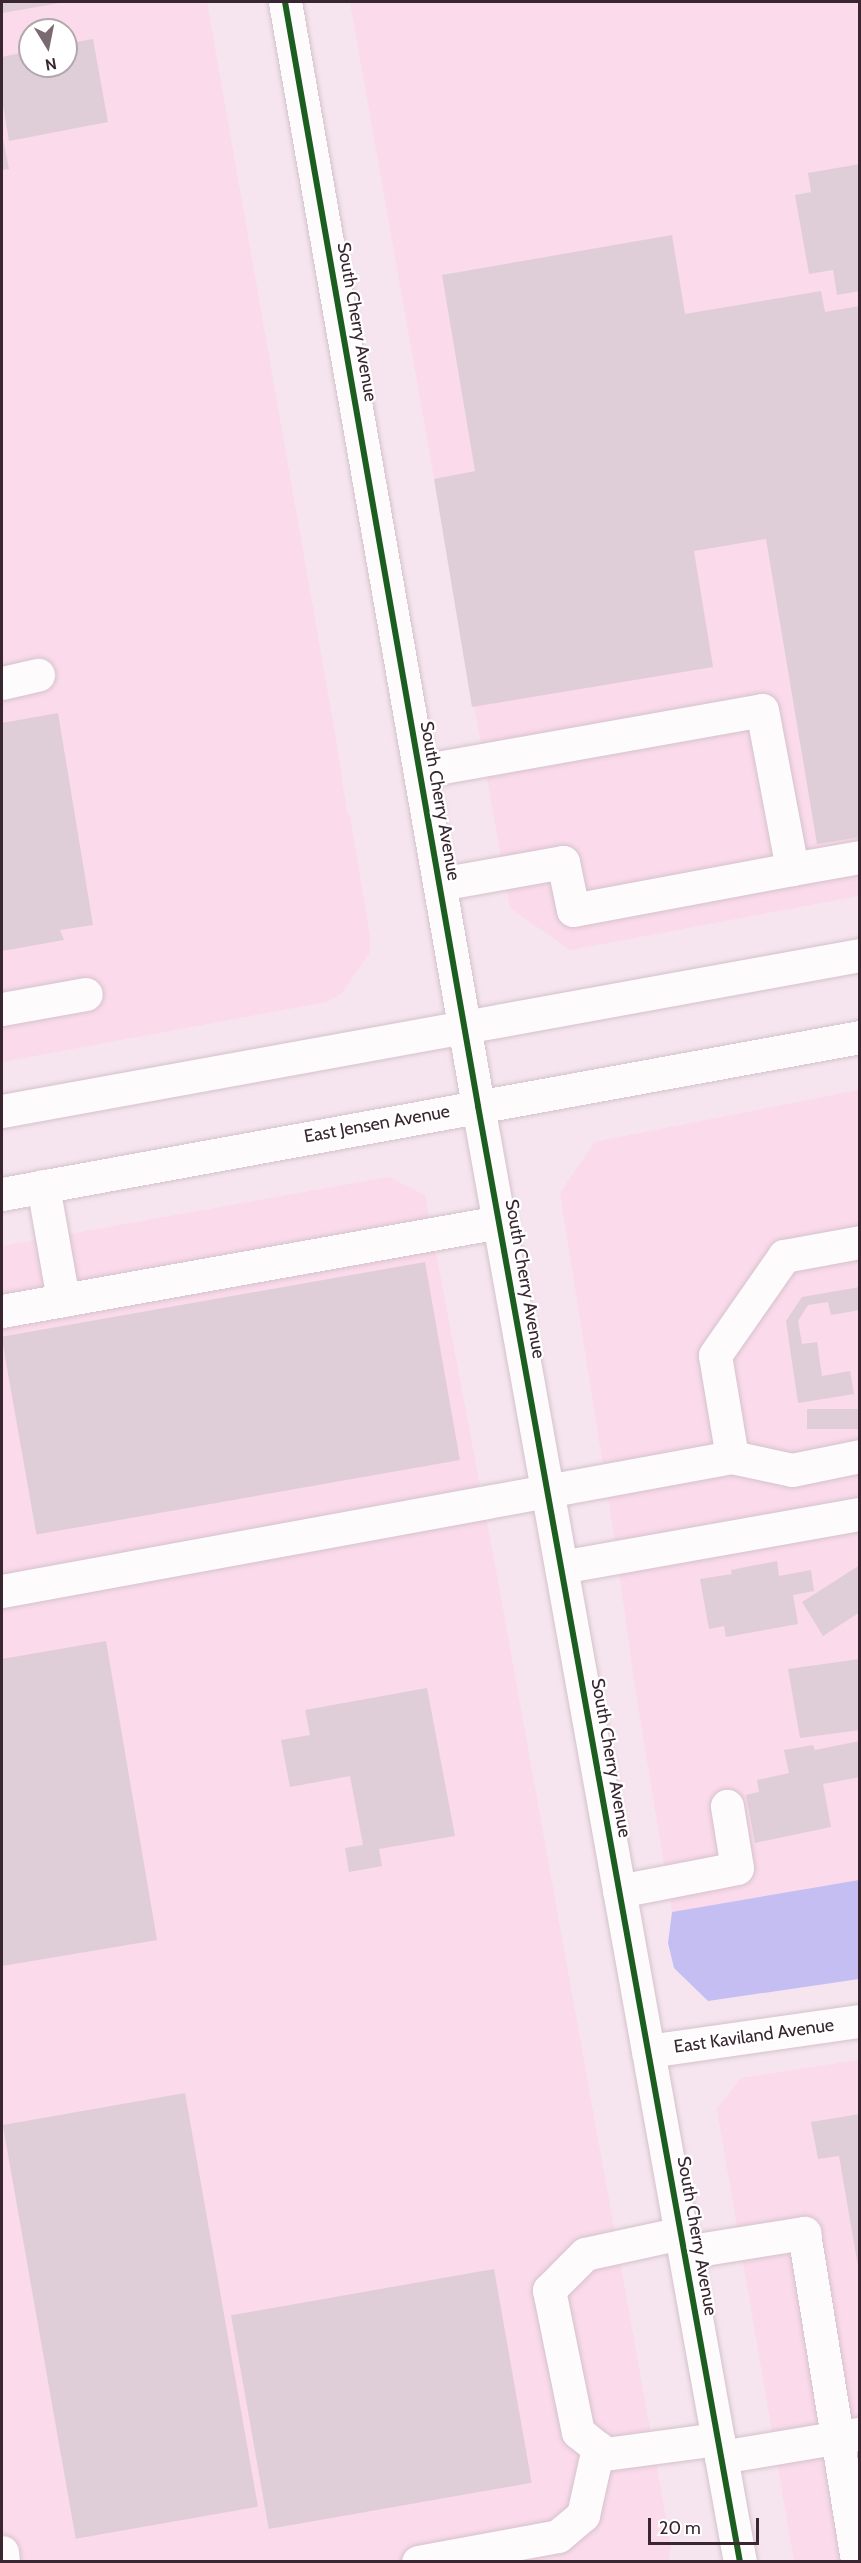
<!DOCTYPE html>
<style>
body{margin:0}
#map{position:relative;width:861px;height:2563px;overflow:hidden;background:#f6e5ee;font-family:Cabin,sans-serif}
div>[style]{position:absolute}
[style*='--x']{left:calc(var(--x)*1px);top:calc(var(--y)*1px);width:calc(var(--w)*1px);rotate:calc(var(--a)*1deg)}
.built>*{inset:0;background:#fadaeb}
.water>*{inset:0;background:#c5bef3}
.building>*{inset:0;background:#dfced7;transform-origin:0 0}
.roads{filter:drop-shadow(0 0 2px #d4c2cb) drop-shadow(0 0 2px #d4c2cb)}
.minor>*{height:33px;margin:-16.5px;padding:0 16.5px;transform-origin:16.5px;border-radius:16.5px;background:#fefbfc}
.major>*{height:33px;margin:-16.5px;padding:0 16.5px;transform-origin:16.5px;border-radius:16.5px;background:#fefbfc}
.cycleway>*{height:6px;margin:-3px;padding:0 3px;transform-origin:3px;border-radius:3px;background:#1b5e20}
span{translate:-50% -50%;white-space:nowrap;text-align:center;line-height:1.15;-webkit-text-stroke:4.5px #fff;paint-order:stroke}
.street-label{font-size:18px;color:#392630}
.frame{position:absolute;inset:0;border:3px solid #392630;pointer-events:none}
.north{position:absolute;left:18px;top:18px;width:60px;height:60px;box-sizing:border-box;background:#fff;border:2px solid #b0a8ac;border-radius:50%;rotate:170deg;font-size:16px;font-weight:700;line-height:24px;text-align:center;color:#392630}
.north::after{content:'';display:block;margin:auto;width:21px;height:27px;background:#7b6972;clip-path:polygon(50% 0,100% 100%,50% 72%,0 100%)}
.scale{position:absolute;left:648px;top:2518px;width:111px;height:27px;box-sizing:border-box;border:3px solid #392630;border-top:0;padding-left:8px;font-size:18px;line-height:21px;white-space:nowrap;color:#392630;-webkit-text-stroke:4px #fff;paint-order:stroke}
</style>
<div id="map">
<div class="built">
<i style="clip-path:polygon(evenodd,2px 2px,207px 2px,337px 745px,347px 813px,350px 816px,370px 936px,370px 952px,341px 994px,326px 1002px,2px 1062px,2px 2px,30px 30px,66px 30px,66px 66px,30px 66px,30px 30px)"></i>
<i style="clip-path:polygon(350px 2px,859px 2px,859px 896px,570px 950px,510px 908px)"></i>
<i style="clip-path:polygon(859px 1090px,859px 1880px,672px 1912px,635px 1687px,614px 1535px,560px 1193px,595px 1142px)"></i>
<i style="clip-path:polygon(389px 1177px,425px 1195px,496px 1570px,671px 2546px,668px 2561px,2px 2562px,2px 1246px)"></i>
<i style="clip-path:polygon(859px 2060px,859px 2561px,794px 2561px,717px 2109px,741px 2078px)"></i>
</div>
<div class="water">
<i style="clip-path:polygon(859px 1880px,859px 1979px,708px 2001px,674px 1968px,668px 1943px,672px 1912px)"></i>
</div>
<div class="building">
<i style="clip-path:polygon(2px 2px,60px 2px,60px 3px,2px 13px)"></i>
<i style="clip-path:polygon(93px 39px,108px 122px,9px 141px,2px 99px,2px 57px,30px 51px,30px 66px,66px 66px,66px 44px)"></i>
<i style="clip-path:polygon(2px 134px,9px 169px,2px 170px)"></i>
<i style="clip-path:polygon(860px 164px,860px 291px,837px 295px,833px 270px,809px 274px,795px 195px,811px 192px,808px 173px)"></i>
<i style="clip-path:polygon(672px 235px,685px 314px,821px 291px,825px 312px,860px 306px,860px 837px,817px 844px,766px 539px,694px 551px,713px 667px,472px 707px,434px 479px,475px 471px,442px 275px)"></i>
<i style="clip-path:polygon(58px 713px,93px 925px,60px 930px,64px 940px,2px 951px,2px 723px)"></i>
<i style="left:425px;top:1262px;width:201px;height:430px;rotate:80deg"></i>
<i style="clip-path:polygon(860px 1287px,860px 1310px,831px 1315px,828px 1302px,808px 1305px,798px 1321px,802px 1344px,817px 1342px,822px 1376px,850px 1371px,854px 1394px,798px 1403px,786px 1321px,802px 1297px)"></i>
<i style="left:860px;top:1409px;width:20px;height:53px;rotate:90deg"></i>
<i style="clip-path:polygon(777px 1561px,779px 1576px,811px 1570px,814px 1591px,793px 1595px,798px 1624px,726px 1637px,724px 1626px,709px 1629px,700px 1579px,732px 1574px,731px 1570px)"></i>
<i style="clip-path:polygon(860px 1565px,860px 1612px,823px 1636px,802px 1602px)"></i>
<i style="clip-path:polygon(106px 1641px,157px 1940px,2px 1966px,2px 1659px)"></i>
<i style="clip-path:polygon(860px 1659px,860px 1730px,800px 1738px,788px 1669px)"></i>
<i style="clip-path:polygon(427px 1688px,455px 1836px,379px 1849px,382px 1866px,349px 1872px,345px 1848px,363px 1845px,350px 1776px,290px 1787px,281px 1740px,310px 1735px,305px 1710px)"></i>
<i style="clip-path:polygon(860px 1741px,860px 1777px,823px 1784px,831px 1827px,755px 1843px,746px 1795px,759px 1792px,757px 1780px,789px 1773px,784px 1750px,813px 1745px,815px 1750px)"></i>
<i style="left:185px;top:2093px;width:420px;height:185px;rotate:80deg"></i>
<i style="clip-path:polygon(860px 2114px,860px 2266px,858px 2266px,839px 2156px,818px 2159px,811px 2122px)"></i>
<i style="left:494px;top:2269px;width:217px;height:267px;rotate:80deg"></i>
</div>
<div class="roads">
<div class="minor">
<i style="--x:285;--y:2;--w:1121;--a:80.08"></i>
<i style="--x:478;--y:1106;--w:1479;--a:79.8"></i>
<i style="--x:2;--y:683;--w:37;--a:-13"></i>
<i style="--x:420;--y:771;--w:347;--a:-10.1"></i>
<i style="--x:762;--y:710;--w:162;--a:79.3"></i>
<i style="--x:792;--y:869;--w:69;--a:-10"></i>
<i style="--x:440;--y:884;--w:125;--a:-10.1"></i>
<i style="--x:563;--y:862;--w:49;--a:78.2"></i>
<i style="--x:573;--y:910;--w:223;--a:-10.6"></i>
<i style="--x:2;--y:1009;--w:85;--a:-10.1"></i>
<i style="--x:43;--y:1186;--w:116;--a:80"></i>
<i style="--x:2;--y:1311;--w:505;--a:-10.15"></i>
<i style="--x:732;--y:1457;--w:61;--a:12.2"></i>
<i style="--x:792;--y:1470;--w:69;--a:-11.6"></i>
<i style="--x:561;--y:1567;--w:304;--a:-10.1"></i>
<i style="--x:2;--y:1591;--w:742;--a:-10.4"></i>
<i style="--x:732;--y:1457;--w:103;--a:-99.5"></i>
<i style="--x:715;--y:1355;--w:121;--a:-55.1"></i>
<i style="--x:784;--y:1256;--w:77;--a:-10.4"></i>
<i style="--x:619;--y:1891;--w:120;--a:-11"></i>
<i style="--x:737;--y:1868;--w:63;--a:-99.2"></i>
<i style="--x:648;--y:2051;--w:214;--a:-8.1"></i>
<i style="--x:681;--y:2233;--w:98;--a:167.7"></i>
<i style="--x:585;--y:2254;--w:51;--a:135"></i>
<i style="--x:549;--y:2290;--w:145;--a:78.5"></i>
<i style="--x:578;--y:2432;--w:35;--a:39"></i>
<i style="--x:605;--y:2454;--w:114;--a:-7.6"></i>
<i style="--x:685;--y:2252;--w:121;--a:-9.1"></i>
<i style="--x:804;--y:2233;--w:333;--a:80.8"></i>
<i style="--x:721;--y:2457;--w:139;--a:-9.5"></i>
<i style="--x:2;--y:2552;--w:10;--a:84"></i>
<i style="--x:418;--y:2562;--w:142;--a:-10.5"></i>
<i style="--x:558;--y:2536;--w:33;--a:-40"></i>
<i style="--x:583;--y:2515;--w:69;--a:-77.4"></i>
</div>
<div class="major">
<i style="--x:2;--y:1111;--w:872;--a:-10.3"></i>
<i style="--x:2;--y:1194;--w:872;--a:-10.37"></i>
</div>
</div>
<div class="cycleway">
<i style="--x:285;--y:2;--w:1121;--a:80.08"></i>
<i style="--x:478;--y:1106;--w:1479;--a:79.8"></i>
</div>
<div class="street-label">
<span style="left:357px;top:322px;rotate:80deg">South Cherry Avenue</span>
<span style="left:440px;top:801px;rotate:80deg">South Cherry Avenue</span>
<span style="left:377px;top:1124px;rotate:-10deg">East Jensen Avenue</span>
<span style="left:525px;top:1279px;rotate:80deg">South Cherry Avenue</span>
<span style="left:611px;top:1758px;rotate:80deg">South Cherry Avenue</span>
<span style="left:754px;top:2036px;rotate:-8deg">East Kaviland Avenue</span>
<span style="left:697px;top:2236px;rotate:80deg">South Cherry Avenue</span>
</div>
<div class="frame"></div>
<div class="north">N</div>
<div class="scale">20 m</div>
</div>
